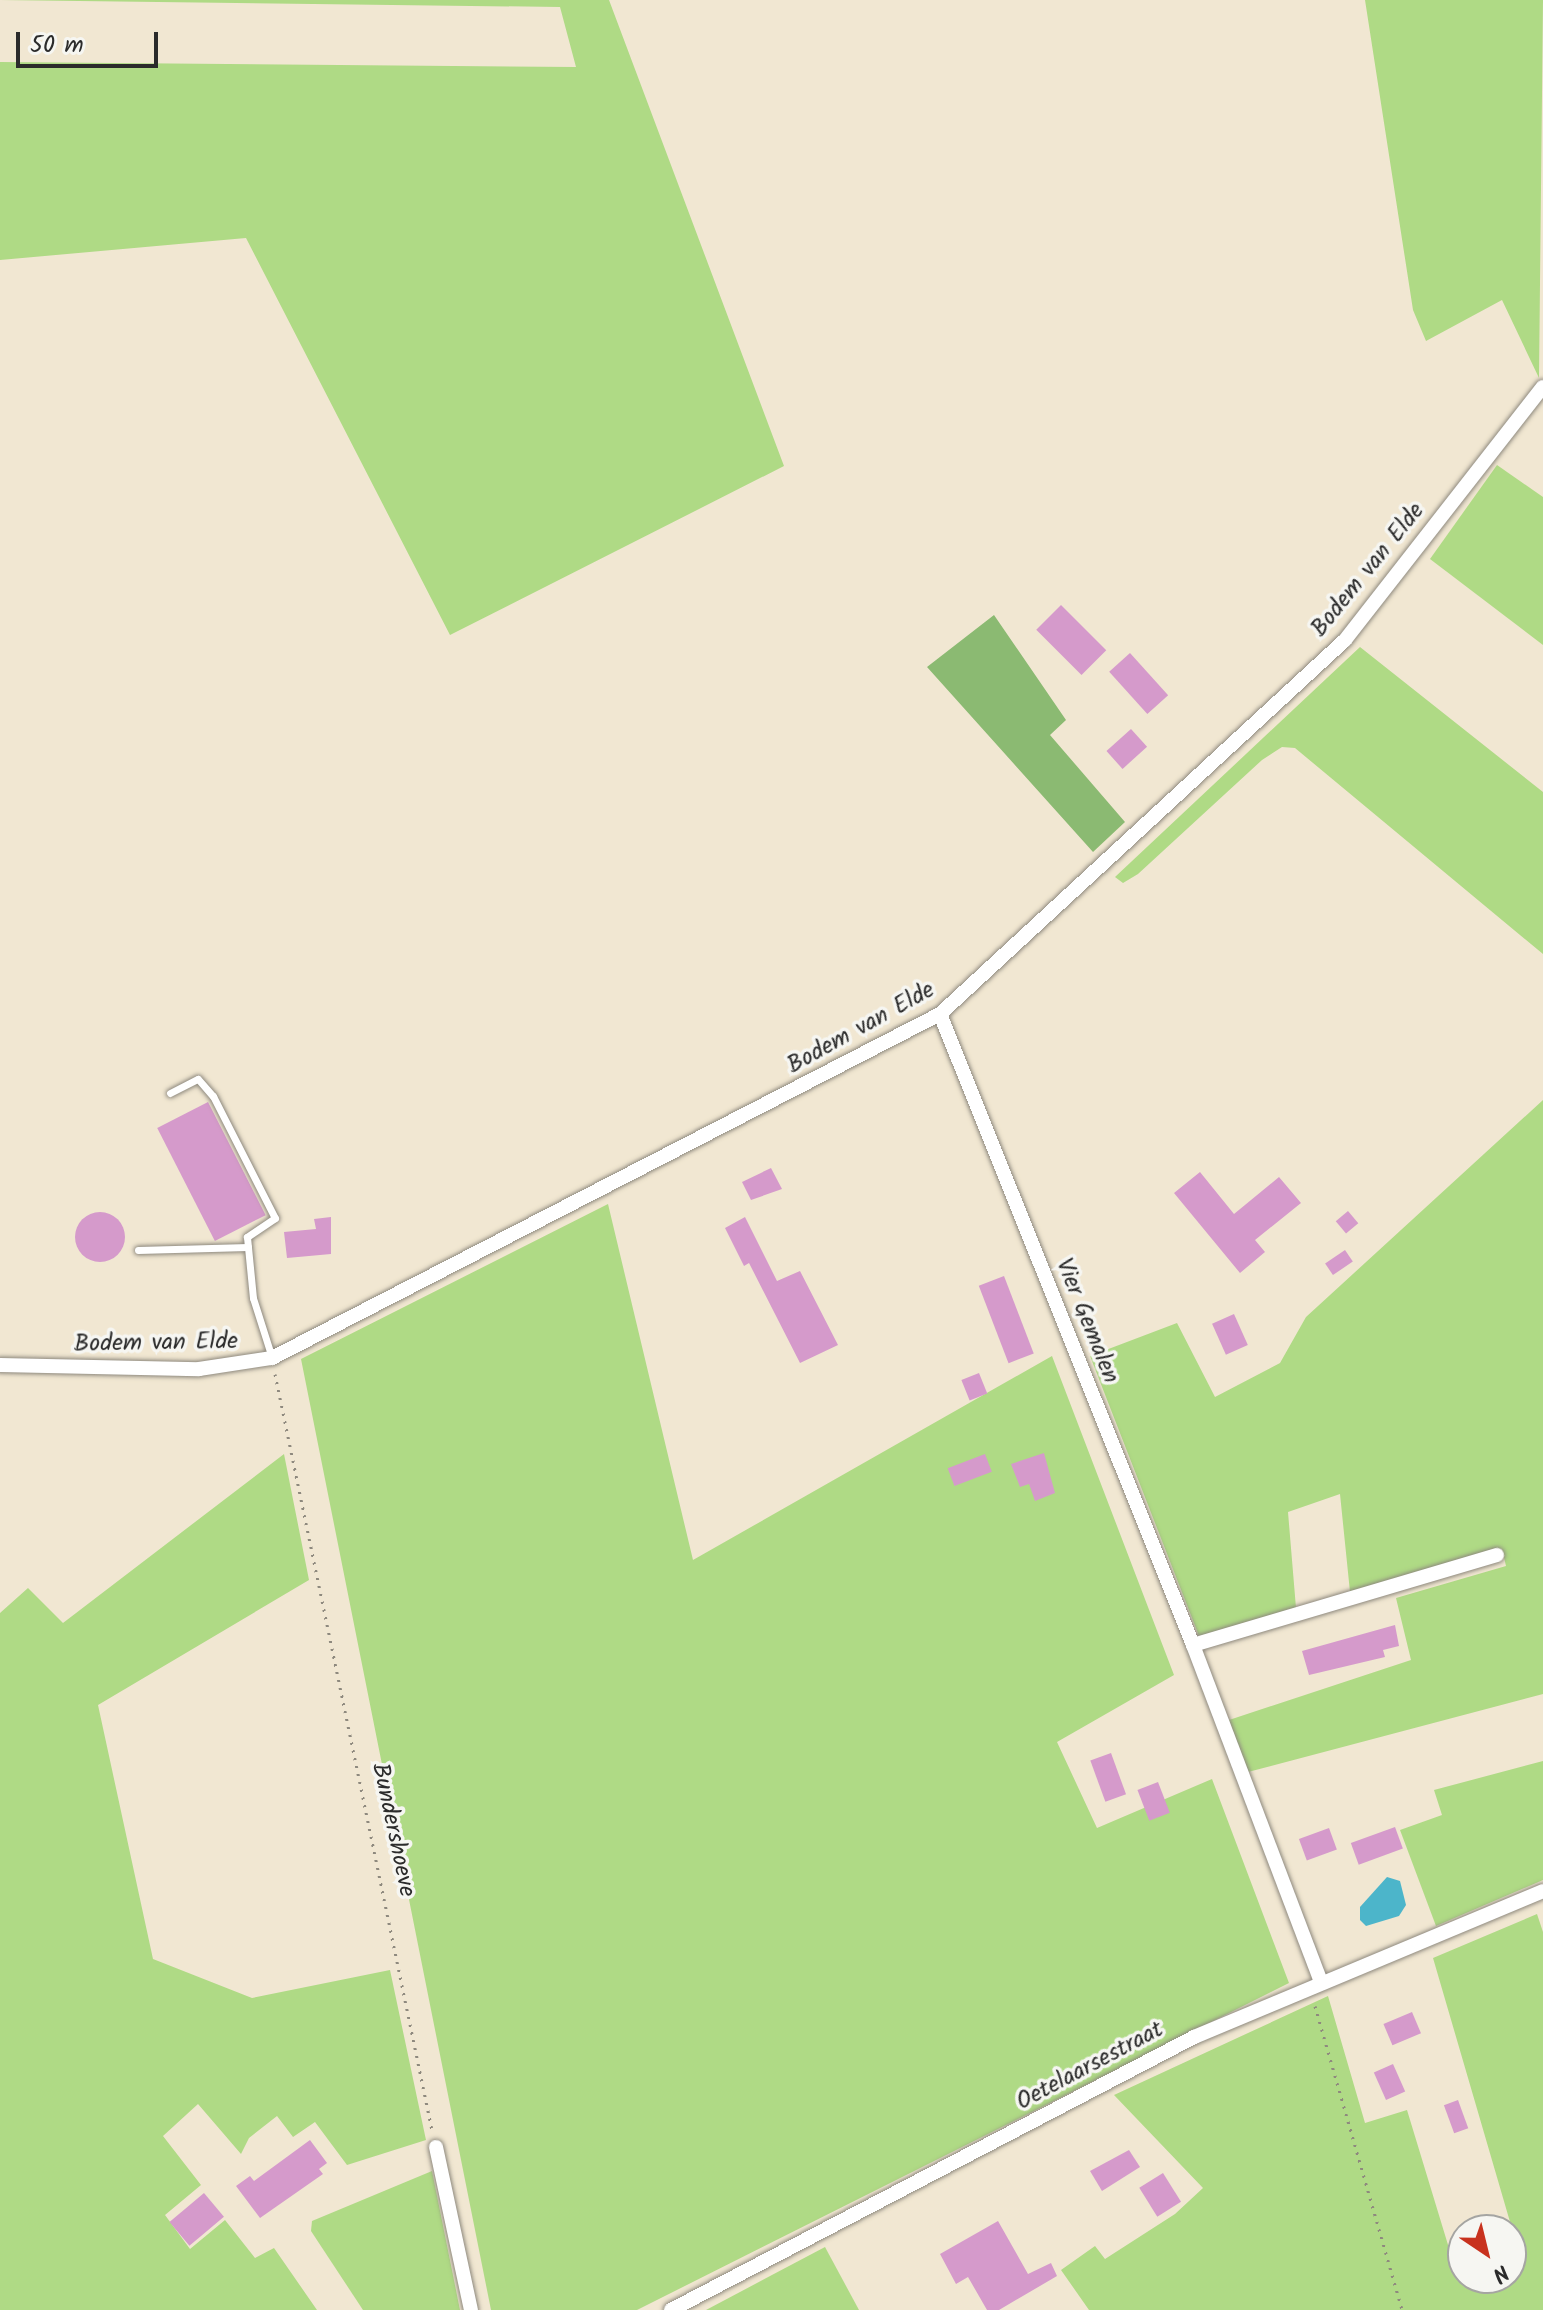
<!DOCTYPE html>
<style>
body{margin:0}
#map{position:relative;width:1543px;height:2310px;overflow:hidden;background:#f1e7d2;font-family:Kalam,sans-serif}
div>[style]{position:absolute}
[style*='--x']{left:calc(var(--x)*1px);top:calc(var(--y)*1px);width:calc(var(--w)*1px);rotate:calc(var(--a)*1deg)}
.green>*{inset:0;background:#afda85}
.forest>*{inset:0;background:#8bba72}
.water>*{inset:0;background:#4cb5ca}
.building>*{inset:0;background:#d59acb;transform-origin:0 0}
.round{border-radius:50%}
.path>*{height:3px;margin-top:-1.5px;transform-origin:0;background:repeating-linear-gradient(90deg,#8e897e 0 2px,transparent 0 8px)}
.roads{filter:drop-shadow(0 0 2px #8e897e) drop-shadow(0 0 2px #8e897e)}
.service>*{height:7px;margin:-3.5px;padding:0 3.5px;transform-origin:3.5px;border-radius:3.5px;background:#fff}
.minor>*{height:14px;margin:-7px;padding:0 7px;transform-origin:7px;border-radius:7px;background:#fff}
span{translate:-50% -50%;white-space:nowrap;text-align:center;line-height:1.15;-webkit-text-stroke:7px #f6f6f2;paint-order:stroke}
.street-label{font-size:24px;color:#2b2b2b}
.north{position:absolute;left:1447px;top:2214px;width:80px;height:80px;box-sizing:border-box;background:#f6f6f2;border:2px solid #a5a5a2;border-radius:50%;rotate:145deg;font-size:22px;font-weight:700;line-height:32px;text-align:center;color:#2b2b2b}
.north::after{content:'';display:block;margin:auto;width:28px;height:36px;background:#c8321e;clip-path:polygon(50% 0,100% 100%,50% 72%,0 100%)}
.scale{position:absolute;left:16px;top:32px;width:142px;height:36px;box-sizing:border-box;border:4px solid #2b2b2b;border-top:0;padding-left:10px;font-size:24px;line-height:28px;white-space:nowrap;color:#2b2b2b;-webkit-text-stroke:6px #f6f6f2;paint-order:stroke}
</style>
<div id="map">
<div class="green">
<i style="clip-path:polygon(0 0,609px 0,784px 466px,450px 635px,246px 238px,0 260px,0 62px,576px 67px,560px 7px)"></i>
<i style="clip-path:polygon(1365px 0,1543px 0,1539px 378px,1502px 300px,1426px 341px,1413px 310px)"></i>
<i style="clip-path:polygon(1497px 465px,1543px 497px,1543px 645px,1430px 559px)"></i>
<i style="clip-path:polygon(1360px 647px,1543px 792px,1543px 954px,1295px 748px,1282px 747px,1262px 760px,1138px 874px,1123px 883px,1115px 877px)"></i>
<i style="clip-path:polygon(1543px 1100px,1543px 1694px,1248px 1772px,1229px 1720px,1411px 1660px,1396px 1598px,1506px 1566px,1502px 1549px,1350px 1592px,1340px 1494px,1288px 1512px,1296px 1608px,1199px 1636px,1090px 1356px,1177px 1323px,1215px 1397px,1280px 1363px,1306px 1317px)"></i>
<i style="clip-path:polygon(608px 1204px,693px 1560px,1052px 1356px,1174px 1675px,1057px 1742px,1097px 1828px,1212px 1779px,1289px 1983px,637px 2310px,491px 2310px,301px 1359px)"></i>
<i style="clip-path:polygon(284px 1454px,309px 1580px,98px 1705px,153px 1959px,252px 1998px,390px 1970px,426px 2140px,347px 2165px,315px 2122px,293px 2137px,277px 2116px,249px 2138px,241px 2154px,198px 2104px,163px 2136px,201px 2185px,165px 2215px,190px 2249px,225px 2220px,255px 2258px,274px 2248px,317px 2310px,0 2310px,0 1613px,28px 1588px,63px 1623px)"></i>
<i style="clip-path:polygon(1543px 1761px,1543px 1880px,1436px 1926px,1400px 1830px,1442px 1815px,1434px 1790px)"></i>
<i style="clip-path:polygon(1537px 1914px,1543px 1932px,1543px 2310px,1089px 2310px,1061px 2270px,1095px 2246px,1105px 2259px,1175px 2214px,1203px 2188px,1114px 2095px,1328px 1996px,1365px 2123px,1407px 2110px,1452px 2258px,1463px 2255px,1463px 2278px,1511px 2278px,1515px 2239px,1433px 1958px)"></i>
<i style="clip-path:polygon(432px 2171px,460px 2310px,363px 2310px,311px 2231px,312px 2221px)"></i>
<i style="clip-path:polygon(825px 2247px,859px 2310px,706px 2310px)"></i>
</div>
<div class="forest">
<i style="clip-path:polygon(994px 615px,1066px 720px,1050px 735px,1125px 822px,1093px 852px,927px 667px)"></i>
</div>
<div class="water">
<i style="clip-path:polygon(1387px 1877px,1400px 1881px,1406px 1905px,1399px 1916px,1366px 1926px,1360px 1920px,1360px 1907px)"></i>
</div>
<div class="building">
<i style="left:1061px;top:605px;width:64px;height:35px;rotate:45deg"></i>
<i style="left:1130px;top:653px;width:57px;height:28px;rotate:48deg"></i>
<i style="left:1131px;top:729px;width:24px;height:33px;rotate:48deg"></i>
<i style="left:208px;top:1102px;width:127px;height:57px;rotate:63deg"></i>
<i style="clip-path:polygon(771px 1168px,782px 1189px,751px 1200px,742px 1182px)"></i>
<i style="clip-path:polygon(1200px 1172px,1234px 1214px,1279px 1177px,1301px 1203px,1255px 1240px,1265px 1252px,1240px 1273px,1174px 1193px)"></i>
<i style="left:1348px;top:1211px;width:16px;height:16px;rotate:50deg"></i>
<i class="round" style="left:75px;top:1212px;width:50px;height:50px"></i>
<i style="clip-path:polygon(331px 1217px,331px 1254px,287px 1258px,284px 1232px,316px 1229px,314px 1219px)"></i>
<i style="clip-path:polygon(745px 1217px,777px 1281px,800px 1271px,838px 1345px,800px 1363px,749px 1263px,744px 1266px,725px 1228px)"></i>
<i style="left:1345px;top:1250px;width:14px;height:24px;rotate:56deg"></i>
<i style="left:1004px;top:1276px;width:83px;height:27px;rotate:69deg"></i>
<i style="left:1234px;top:1314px;width:34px;height:24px;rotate:66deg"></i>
<i style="left:979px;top:1373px;width:22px;height:19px;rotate:68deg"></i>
<i style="clip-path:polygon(1044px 1453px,1055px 1493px,1035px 1501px,1029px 1484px,1020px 1487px,1011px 1464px)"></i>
<i style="left:985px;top:1454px;width:19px;height:40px;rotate:69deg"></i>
<i style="clip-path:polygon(1395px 1625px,1399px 1646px,1383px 1650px,1385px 1657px,1309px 1675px,1302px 1651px)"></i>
<i style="left:1111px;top:1753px;width:44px;height:22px;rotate:70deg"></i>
<i style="left:1158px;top:1782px;width:33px;height:22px;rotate:69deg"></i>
<i style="left:1395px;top:1827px;width:23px;height:47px;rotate:70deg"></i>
<i style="left:1329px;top:1828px;width:23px;height:32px;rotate:70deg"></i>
<i style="left:1412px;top:2012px;width:23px;height:31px;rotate:67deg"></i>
<i style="left:1393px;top:2064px;width:30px;height:21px;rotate:66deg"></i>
<i style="left:1458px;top:2100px;width:30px;height:15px;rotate:70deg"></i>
<i style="clip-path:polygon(310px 2140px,327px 2163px,319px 2169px,323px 2174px,260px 2218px,236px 2186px,250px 2176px,254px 2181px)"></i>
<i style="clip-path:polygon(1129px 2150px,1140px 2167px,1102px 2191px,1090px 2171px)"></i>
<i style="left:1163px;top:2173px;width:34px;height:28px;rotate:58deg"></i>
<i style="left:204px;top:2193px;width:31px;height:45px;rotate:50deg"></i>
<i style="clip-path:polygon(998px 2221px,1028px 2274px,1051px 2263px,1057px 2276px,999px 2310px,987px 2310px,968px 2277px,956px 2284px,940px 2254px)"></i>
</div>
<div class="path">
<i style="--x:275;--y:1374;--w:772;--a:78.27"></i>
<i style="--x:1315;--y:2006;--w:316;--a:74"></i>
</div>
<div class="roads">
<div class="service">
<i style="--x:170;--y:1093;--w:31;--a:-27"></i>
<i style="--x:198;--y:1079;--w:23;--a:49"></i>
<i style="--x:213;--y:1096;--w:137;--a:63.1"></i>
<i style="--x:275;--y:1218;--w:34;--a:146"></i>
<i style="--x:247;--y:1237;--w:61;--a:84.4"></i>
<i style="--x:253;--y:1298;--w:63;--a:72.4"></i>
<i style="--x:138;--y:1250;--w:110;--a:-1.6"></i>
</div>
<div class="minor">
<i style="--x:940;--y:1014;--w:680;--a:68.15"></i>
<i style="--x:1193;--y:1645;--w:360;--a:69.2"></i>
<i style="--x:0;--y:1365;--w:199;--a:1.2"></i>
<i style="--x:199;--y:1369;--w:74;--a:-8.6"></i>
<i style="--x:272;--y:1358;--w:751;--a:-27.25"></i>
<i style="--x:940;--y:1014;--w:551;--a:-42.72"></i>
<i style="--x:1345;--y:640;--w:321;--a:-52"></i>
<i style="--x:1193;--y:1645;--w:317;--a:-16.5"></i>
<i style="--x:436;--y:2147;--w:167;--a:77.9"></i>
<i style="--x:671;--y:2310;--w:590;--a:-27.56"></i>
<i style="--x:1194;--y:2037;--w:378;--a:-22.7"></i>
</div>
</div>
<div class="street-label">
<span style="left:1368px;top:570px;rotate:-51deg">Bodem van Elde</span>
<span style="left:861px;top:1028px;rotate:-29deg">Bodem van Elde</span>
<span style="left:1087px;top:1321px;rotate:68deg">Vier Gemalen</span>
<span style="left:156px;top:1343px;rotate:-1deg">Bodem van Elde</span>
<span style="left:393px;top:1830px;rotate:78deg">Bundershoeve</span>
<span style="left:1090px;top:2066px;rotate:-28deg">Oetelaarsestraat</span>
</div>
<div class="north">N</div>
<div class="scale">50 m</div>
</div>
